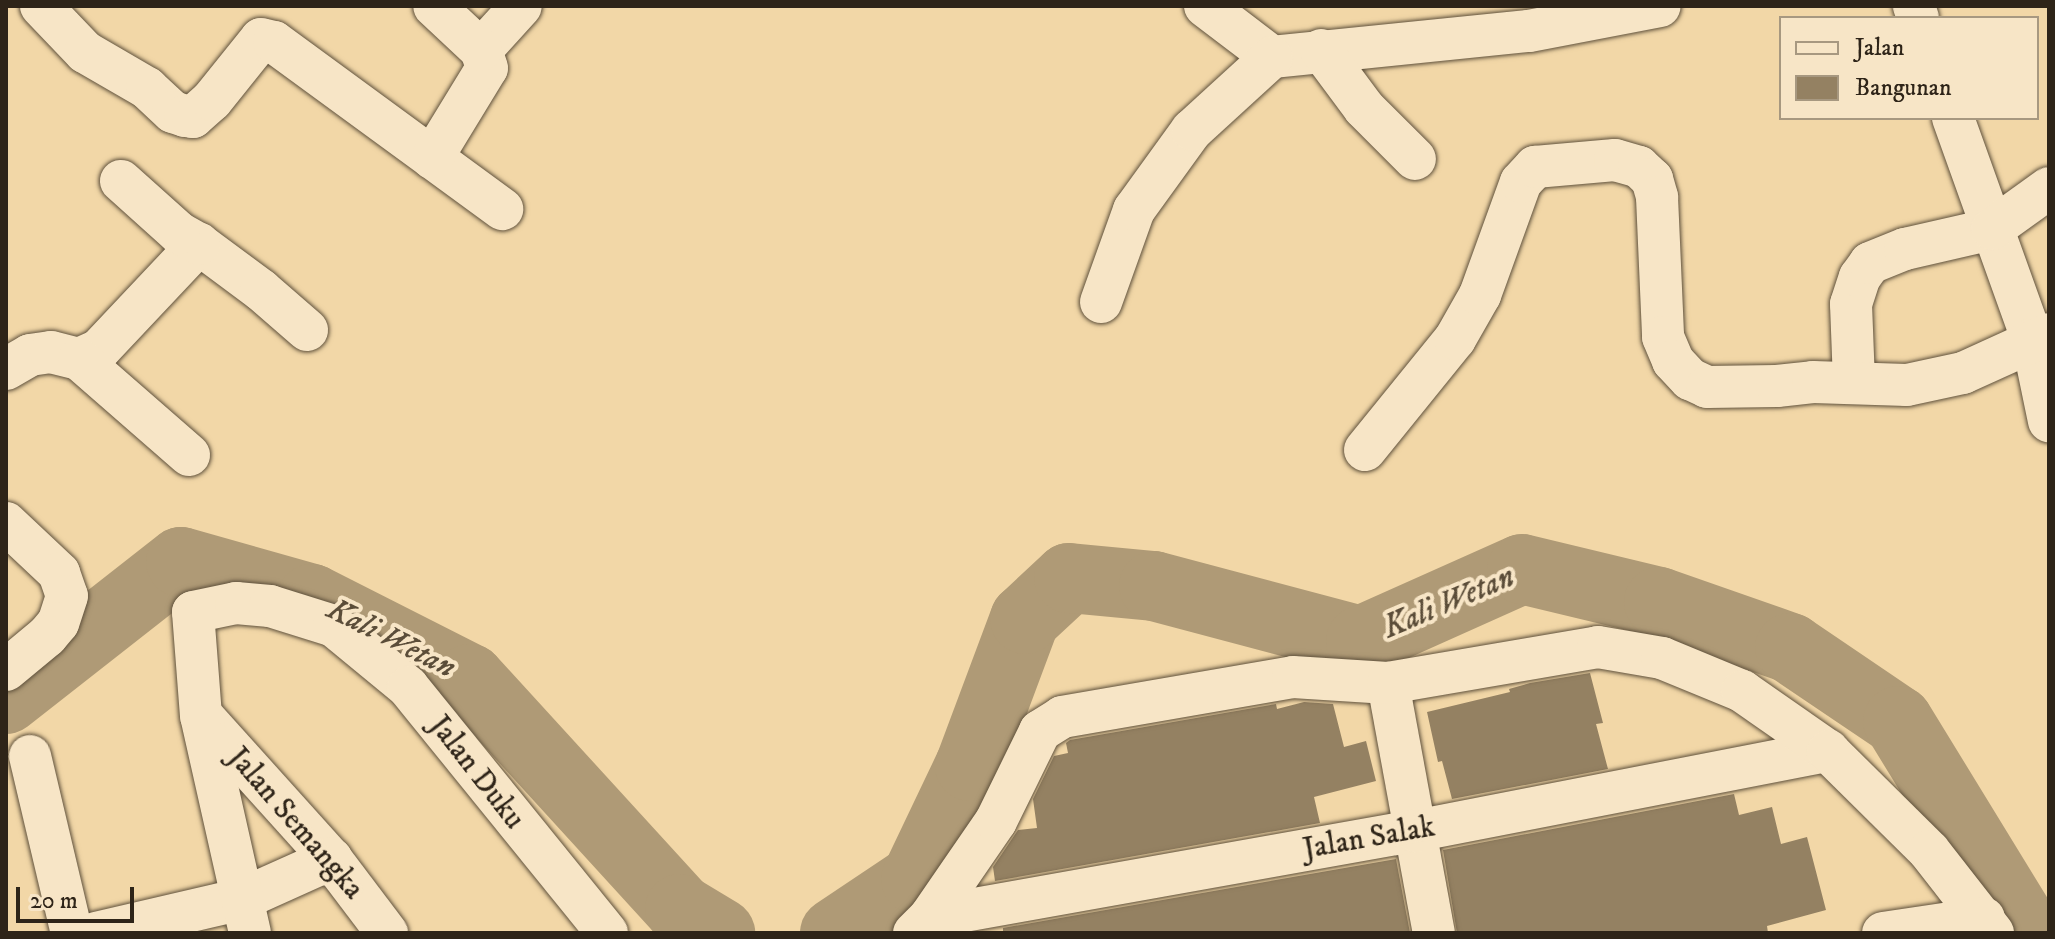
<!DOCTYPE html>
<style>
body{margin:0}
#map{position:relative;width:2055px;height:939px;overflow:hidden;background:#f2d7a7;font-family:"IM FELL DW Pica",serif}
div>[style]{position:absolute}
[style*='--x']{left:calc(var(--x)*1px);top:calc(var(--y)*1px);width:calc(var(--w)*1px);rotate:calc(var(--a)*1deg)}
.river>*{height:70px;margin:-35px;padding:0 35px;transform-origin:35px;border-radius:35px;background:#af9a76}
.building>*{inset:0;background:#948162}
.roads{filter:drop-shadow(0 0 2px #5f513c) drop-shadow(0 0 2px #5f513c)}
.street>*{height:42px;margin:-21px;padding:0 21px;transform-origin:21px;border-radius:21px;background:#f7e5c6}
span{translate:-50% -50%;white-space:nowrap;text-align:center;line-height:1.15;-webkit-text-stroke:8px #f7e5c6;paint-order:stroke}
.street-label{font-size:30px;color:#2e2418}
.water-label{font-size:32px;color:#5b4d39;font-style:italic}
.frame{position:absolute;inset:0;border:8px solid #2e2418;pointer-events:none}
.legend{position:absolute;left:1779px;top:16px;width:260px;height:104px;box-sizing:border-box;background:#f7e5c6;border:2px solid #a79880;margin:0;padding:10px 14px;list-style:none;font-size:24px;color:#2e2418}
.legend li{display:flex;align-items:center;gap:16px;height:40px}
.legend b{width:40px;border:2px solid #a79880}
.scale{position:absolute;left:16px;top:887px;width:118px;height:36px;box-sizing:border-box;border:4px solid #2e2418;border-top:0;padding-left:10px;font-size:24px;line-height:28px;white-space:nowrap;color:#2e2418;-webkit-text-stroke:6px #f7e5c6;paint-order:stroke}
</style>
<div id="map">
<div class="river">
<i style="--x:6;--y:699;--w:222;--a:-38.1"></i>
<i style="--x:181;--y:562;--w:136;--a:15.8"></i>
<i style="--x:312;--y:599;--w:177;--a:26.9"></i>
<i style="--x:470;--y:679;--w:311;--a:47.6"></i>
<i style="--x:680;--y:909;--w:47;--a:31"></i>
<i style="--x:835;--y:933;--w:97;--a:-33.7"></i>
<i style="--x:916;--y:879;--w:125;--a:-64.5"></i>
<i style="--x:970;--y:766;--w:157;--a:-69.5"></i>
<i style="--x:1025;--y:619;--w:60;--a:-43"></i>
<i style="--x:1069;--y:578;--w:85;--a:5.4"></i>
<i style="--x:1154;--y:586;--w:214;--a:14.9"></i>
<i style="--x:1361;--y:641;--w:176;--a:-24.1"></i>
<i style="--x:1522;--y:569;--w:141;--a:13.5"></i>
<i style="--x:1659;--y:602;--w:139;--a:19.3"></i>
<i style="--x:1790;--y:648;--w:130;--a:34.1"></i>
<i style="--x:1898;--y:721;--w:249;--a:58.5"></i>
</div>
<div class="building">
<i style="clip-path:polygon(1590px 673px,1603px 723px,1596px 724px,1608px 769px,1452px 799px,1442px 761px,1438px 762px,1427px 712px,1510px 692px,1509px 689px,1530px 683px)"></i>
<i style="clip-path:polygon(1304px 702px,1333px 704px,1344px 747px,1366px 741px,1376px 781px,1314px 797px,1320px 823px,995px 881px,993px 867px,1018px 830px,1037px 828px,1033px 799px,1054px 756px,1068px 753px,1066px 743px,1070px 740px,1276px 704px,1277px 709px)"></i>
<i style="clip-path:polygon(1734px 794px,1739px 815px,1772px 807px,1781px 844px,1807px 837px,1826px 910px,1767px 926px,1768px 933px,1457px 933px,1443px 850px)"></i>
<i style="clip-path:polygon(1396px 859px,1410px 933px,1003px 933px,1003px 928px)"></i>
</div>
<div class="roads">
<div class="street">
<i style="--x:41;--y:6;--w:64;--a:46.3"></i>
<i style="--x:85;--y:52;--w:72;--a:30.1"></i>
<i style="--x:147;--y:88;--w:35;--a:43"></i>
<i style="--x:173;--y:112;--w:13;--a:18"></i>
<i style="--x:185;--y:116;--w:8;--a:7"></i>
<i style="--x:193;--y:117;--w:25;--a:-42"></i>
<i style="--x:212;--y:100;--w:78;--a:-51.2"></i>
<i style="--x:261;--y:39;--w:13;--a:13"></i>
<i style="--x:274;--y:42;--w:283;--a:36.2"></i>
<i style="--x:1205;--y:6;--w:84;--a:37.3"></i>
<i style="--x:1272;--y:57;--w:258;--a:-5.8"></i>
<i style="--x:1529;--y:31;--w:133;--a:-10.8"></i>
<i style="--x:1914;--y:6;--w:13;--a:72"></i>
<i style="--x:481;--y:50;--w:59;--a:-47.7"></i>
<i style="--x:1321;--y:50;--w:72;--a:53.4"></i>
<i style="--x:1364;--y:108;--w:72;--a:45"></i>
<i style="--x:1953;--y:118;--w:235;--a:70.3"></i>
<i style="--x:2032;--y:339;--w:84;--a:78.3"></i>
<i style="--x:432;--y:158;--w:105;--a:-58.6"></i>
<i style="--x:487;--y:68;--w:19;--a:-108"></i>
<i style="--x:481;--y:50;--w:64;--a:-136.9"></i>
<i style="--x:199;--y:244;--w:77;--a:36.6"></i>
<i style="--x:261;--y:290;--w:61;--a:41"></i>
<i style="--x:1101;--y:302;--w:98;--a:-70.3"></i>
<i style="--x:1134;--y:210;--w:99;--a:-54.1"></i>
<i style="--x:1192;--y:130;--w:108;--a:-42.4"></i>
<i style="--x:79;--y:359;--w:22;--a:-24"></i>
<i style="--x:99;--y:350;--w:146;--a:-46.7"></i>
<i style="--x:199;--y:244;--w:23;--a:-151"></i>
<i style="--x:179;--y:233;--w:78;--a:-138.1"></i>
<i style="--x:6;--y:369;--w:28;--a:-30"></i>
<i style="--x:30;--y:355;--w:21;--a:-8"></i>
<i style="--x:51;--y:352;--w:29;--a:14"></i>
<i style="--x:79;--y:359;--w:146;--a:41.1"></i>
<i style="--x:1854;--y:382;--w:78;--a:-92.2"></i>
<i style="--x:1851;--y:304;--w:28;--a:-72"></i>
<i style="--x:1860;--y:277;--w:17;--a:-54"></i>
<i style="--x:1870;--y:263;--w:38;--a:-22"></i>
<i style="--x:1905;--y:249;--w:89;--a:-12.9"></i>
<i style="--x:1992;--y:229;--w:70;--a:-35.7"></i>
<i style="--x:1365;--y:450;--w:143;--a:-51"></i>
<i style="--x:1455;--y:339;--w:51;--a:-60.4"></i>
<i style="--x:1480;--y:295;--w:120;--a:-70.1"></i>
<i style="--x:1521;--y:182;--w:21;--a:-47"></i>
<i style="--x:1535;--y:167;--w:80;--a:-5"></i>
<i style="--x:1615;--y:160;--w:25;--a:16"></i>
<i style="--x:1639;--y:167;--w:18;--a:43"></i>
<i style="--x:1652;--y:179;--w:19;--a:74"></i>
<i style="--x:1657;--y:197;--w:140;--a:87.5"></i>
<i style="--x:1663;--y:337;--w:26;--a:67"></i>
<i style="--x:1673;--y:361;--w:25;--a:47"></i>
<i style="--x:1690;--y:379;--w:19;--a:25"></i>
<i style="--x:1707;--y:387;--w:70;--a:-0.8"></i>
<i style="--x:1777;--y:386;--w:36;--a:-6"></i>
<i style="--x:1813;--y:382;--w:94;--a:1.8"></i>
<i style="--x:1907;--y:385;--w:57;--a:-12.1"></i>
<i style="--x:1963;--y:373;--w:94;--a:-24.4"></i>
<i style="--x:6;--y:523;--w:73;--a:43.3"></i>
<i style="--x:59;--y:573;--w:24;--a:71"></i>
<i style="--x:67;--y:596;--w:28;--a:108"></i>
<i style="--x:58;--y:623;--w:17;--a:130"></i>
<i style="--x:47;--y:636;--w:53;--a:140.3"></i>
<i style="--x:1388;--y:683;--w:254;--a:79.6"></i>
<i style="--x:204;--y:718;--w:190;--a:48"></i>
<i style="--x:331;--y:859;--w:93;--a:52.9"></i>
<i style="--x:30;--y:756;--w:182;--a:76.7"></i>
<i style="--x:930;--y:917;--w:493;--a:-10.1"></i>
<i style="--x:1415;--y:831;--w:421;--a:-11"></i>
<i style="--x:96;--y:933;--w:150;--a:-13.1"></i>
<i style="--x:242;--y:899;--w:98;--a:-24.2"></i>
<i style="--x:250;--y:933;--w:222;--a:-102.7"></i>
<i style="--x:201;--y:716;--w:104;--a:-94.4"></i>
<i style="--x:193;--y:612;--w:44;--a:-11.8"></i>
<i style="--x:236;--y:603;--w:34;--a:5"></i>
<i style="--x:270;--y:606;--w:67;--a:17.4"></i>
<i style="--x:334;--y:626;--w:96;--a:39.5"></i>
<i style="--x:408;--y:687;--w:316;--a:51"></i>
<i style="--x:914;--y:933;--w:23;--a:-45"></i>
<i style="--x:930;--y:917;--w:116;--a:-55.5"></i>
<i style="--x:996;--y:821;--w:100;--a:-63.9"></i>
<i style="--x:1040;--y:731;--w:26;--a:-32"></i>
<i style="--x:1062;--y:717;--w:234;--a:-9.8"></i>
<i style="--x:1293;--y:677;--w:95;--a:3.6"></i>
<i style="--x:1388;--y:683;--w:213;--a:-9.7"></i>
<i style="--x:1598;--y:647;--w:65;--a:9.8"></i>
<i style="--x:1662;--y:658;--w:87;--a:22.4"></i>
<i style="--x:1742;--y:691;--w:105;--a:34.9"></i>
<i style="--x:1828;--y:751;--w:142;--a:44.7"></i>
<i style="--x:1929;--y:851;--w:104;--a:52"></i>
<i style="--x:1883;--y:933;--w:102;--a:-8.4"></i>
</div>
</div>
<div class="street-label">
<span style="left:476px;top:773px;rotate:52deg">Jalan Duku</span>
<span style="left:295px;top:824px;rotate:49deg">Jalan Semangka</span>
<span style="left:1369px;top:839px;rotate:-10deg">Jalan Salak</span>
</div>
<div class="water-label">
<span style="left:1449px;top:603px;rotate:-23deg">Kali Wetan</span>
<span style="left:391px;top:639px;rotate:27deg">Kali Wetan</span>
</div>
<div class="frame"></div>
<ul class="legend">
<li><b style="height:10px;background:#f7e5c6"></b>Jalan</li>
<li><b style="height:22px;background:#948162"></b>Bangunan</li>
</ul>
<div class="scale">20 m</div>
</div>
